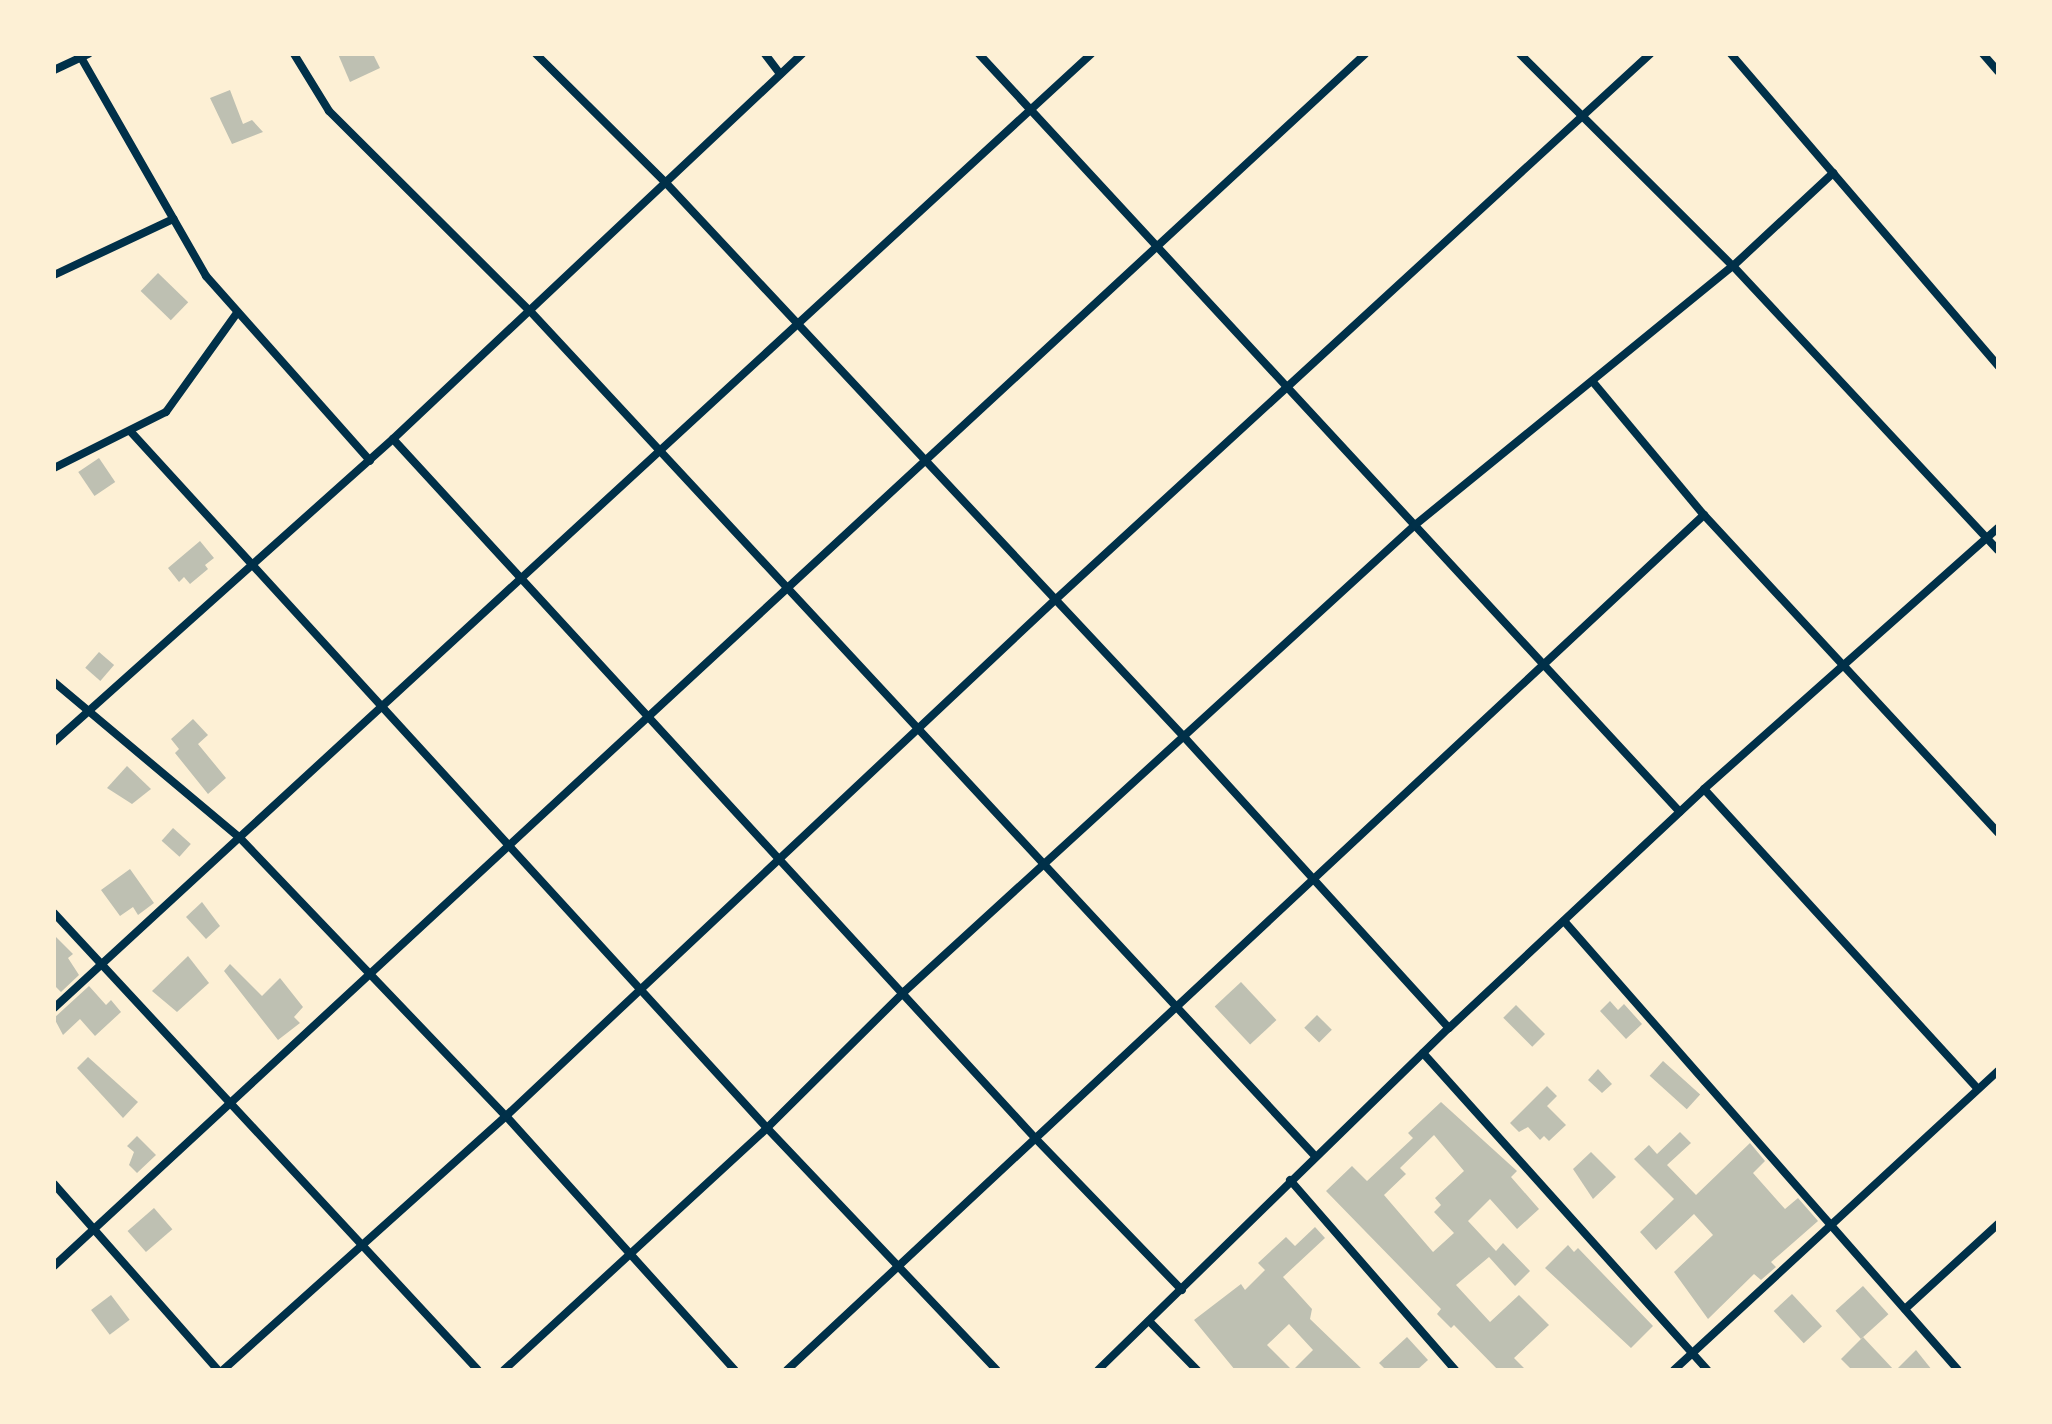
<!DOCTYPE html>
<style>
body{margin:0}
#map{position:relative;width:2052px;height:1424px;overflow:hidden;background:#fdf0d5;font-family:Montserrat,sans-serif}
div>[style]{position:absolute}
[style*='--x']{left:calc(var(--x)*1px);top:calc(var(--y)*1px);width:calc(var(--w)*1px);rotate:calc(var(--a)*1deg)}
.building>*{inset:0;background:#bec0b2;transform-origin:0 0}
.minor>*{height:8px;margin:-4px;padding:0 4px;transform-origin:4px;border-radius:4px;background:#003049}
span{translate:-50% -50%;white-space:nowrap;text-align:center;line-height:1.15;-webkit-text-stroke:7px #fdf0d5;paint-order:stroke}
.frame{position:absolute;inset:0;border:56px solid #fdf0d5;pointer-events:none}
</style>
<div id="map">
<div class="building">
<i style="clip-path:polygon(338px 54px,373px 54px,380px 68px,350px 82px)"></i>
<i style="clip-path:polygon(230px 90px,243px 124px,252px 120px,263px 132px,232px 144px,210px 98px)"></i>
<i style="left:158px;top:273px;width:42px;height:25px;rotate:44deg"></i>
<i style="left:99px;top:458px;width:29px;height:25px;rotate:56deg"></i>
<i style="clip-path:polygon(200px 541px,214px 558px,205px 565px,208px 569px,190px 584px,184px 577px,179px 582px,168px 568px)"></i>
<i style="left:99px;top:652px;width:20px;height:21px;rotate:41deg"></i>
<i style="clip-path:polygon(193px 719px,208px 735px,198px 744px,226px 778px,208px 794px,175px 753px,179px 749px,171px 739px)"></i>
<i style="clip-path:polygon(127px 766px,151px 789px,132px 804px,107px 788px)"></i>
<i style="left:173px;top:828px;width:24px;height:17px;rotate:42deg"></i>
<i style="clip-path:polygon(130px 869px,154px 903px,138px 915px,133px 907px,120px 916px,101px 890px)"></i>
<i style="clip-path:polygon(202px 902px,220px 926px,206px 939px,186px 917px)"></i>
<i style="clip-path:polygon(54px 935px,73px 954px,68px 958px,79px 975px,61px 992px,54px 985px)"></i>
<i style="clip-path:polygon(188px 956px,209px 983px,177px 1012px,152px 991px)"></i>
<i style="clip-path:polygon(230px 964px,262px 996px,280px 978px,303px 1007px,294px 1017px,300px 1023px,278px 1040px,224px 971px)"></i>
<i style="left:1241px;top:982px;width:52px;height:36px;rotate:47deg"></i>
<i style="clip-path:polygon(89px 986px,106px 1005px,111px 1000px,121px 1012px,95px 1036px,80px 1019px,63px 1035px,54px 1018px)"></i>
<i style="clip-path:polygon(1610px 1001px,1618px 1010px,1624px 1004px,1642px 1024px,1626px 1039px,1600px 1011px)"></i>
<i style="left:1516px;top:1005px;width:41px;height:18px;rotate:45deg"></i>
<i style="left:1317px;top:1015px;width:21px;height:18px;rotate:45deg"></i>
<i style="clip-path:polygon(88px 1057px,138px 1102px,123px 1118px,77px 1068px)"></i>
<i style="left:1663px;top:1061px;width:50px;height:20px;rotate:42deg"></i>
<i style="clip-path:polygon(1598px 1069px,1612px 1084px,1602px 1093px,1588px 1080px)"></i>
<i style="clip-path:polygon(1547px 1086px,1557px 1096px,1547px 1106px,1566px 1125px,1549px 1141px,1544px 1136px,1540px 1140px,1528px 1127px,1519px 1132px,1510px 1123px)"></i>
<i style="clip-path:polygon(evenodd,1441px 1102px,1517px 1171px,1511px 1177px,1539px 1209px,1517px 1229px,1490px 1199px,1468px 1221px,1496px 1251px,1503px 1243px,1530px 1271px,1515px 1286px,1489px 1257px,1456px 1285px,1490px 1322px,1519px 1295px,1549px 1325px,1514px 1358px,1526px 1370px,1498px 1370px,1454px 1325px,1451px 1328px,1437px 1314px,1441px 1309px,1326px 1191px,1352px 1166px,1367px 1181px,1413px 1138px,1408px 1133px,1441px 1102px,1434px 1135px,1464px 1171px,1435px 1198px,1441px 1205px,1434px 1212px,1454px 1233px,1433px 1252px,1384px 1195px,1406px 1174px,1400px 1168px,1434px 1135px)"></i>
<i style="clip-path:polygon(1680px 1132px,1691px 1143px,1667px 1165px,1696px 1195px,1750px 1143px,1765px 1161px,1753px 1173px,1785px 1209px,1798px 1198px,1818px 1221px,1771px 1262px,1776px 1267px,1761px 1280px,1754px 1274px,1708px 1319px,1674px 1272px,1713px 1235px,1694px 1214px,1656px 1250px,1640px 1232px,1674px 1199px,1634px 1159px,1649px 1145px,1657px 1154px)"></i>
<i style="clip-path:polygon(137px 1136px,156px 1155px,137px 1173px,129px 1165px,134px 1152px,127px 1146px)"></i>
<i style="clip-path:polygon(1591px 1152px,1616px 1177px,1593px 1199px,1573px 1169px)"></i>
<i style="left:154px;top:1208px;width:28px;height:35px;rotate:49deg"></i>
<i style="clip-path:polygon(1315px 1227px,1325px 1238px,1283px 1277px,1312px 1309px,1310px 1319px,1363px 1370px,1293px 1370px,1313px 1350px,1289px 1324px,1267px 1345px,1292px 1370px,1235px 1370px,1194px 1320px,1241px 1284px,1245px 1290px,1265px 1270px,1258px 1263px,1286px 1237px,1295px 1246px)"></i>
<i style="clip-path:polygon(1568px 1245px,1574px 1252px,1578px 1248px,1653px 1326px,1631px 1348px,1545px 1268px)"></i>
<i style="left:1863px;top:1286px;width:38px;height:37px;rotate:48deg"></i>
<i style="left:1792px;top:1294px;width:44px;height:25px;rotate:47deg"></i>
<i style="left:111px;top:1295px;width:31px;height:25px;rotate:53deg"></i>
<i style="clip-path:polygon(1407px 1337px,1428px 1360px,1417px 1370px,1386px 1370px,1379px 1363px)"></i>
<i style="clip-path:polygon(1863px 1337px,1894px 1370px,1852px 1370px,1841px 1359px)"></i>
<i style="clip-path:polygon(1916px 1350px,1932px 1370px,1896px 1370px)"></i>
</div>
<div class="minor">
<i style="--x:79;--y:54;--w:256;--a:60.2"></i>
<i style="--x:206;--y:276;--w:247;--a:48.4"></i>
<i style="--x:294;--y:54;--w:67;--a:58.4"></i>
<i style="--x:329;--y:111;--w:285;--a:44.9"></i>
<i style="--x:531;--y:312;--w:1152;--a:47.11"></i>
<i style="--x:536;--y:54;--w:183;--a:44.8"></i>
<i style="--x:666;--y:183;--w:760;--a:46.92"></i>
<i style="--x:1185;--y:738;--w:392;--a:47.7"></i>
<i style="--x:765;--y:54;--w:25;--a:53"></i>
<i style="--x:979;--y:54;--w:1032;--a:47.24"></i>
<i style="--x:1520;--y:54;--w:301;--a:44.9"></i>
<i style="--x:1733;--y:266;--w:388;--a:47"></i>
<i style="--x:1731;--y:54;--w:411;--a:49.4"></i>
<i style="--x:1983;--y:54;--w:23;--a:49"></i>
<i style="--x:54;--y:70;--w:38;--a:-25"></i>
<i style="--x:54;--y:275;--w:132;--a:-25.2"></i>
<i style="--x:1593;--y:382;--w:173;--a:50.2"></i>
<i style="--x:1704;--y:515;--w:433;--a:47.2"></i>
<i style="--x:131;--y:432;--w:943;--a:47.58"></i>
<i style="--x:767;--y:1128;--w:334;--a:46.5"></i>
<i style="--x:393;--y:439;--w:950;--a:47.43"></i>
<i style="--x:1036;--y:1139;--w:210;--a:46"></i>
<i style="--x:54;--y:468;--w:125;--a:-26.6"></i>
<i style="--x:166;--y:412;--w:122;--a:-54.4"></i>
<i style="--x:54;--y:682;--w:241;--a:40"></i>
<i style="--x:239;--y:837;--w:386;--a:46.3"></i>
<i style="--x:506;--y:1116;--w:342;--a:48"></i>
<i style="--x:54;--y:742;--w:455;--a:-41.8"></i>
<i style="--x:393;--y:439;--w:562;--a:-43.27"></i>
<i style="--x:1704;--y:789;--w:406;--a:47.6"></i>
<i style="--x:54;--y:913;--w:623;--a:47.15"></i>
<i style="--x:1564;--y:921;--w:597;--a:48.73"></i>
<i style="--x:54;--y:1008;--w:1409;--a:-42.61"></i>
<i style="--x:1423;--y:1053;--w:426;--a:48.1"></i>
<i style="--x:1290;--y:1180;--w:252;--a:49"></i>
<i style="--x:54;--y:1184;--w:248;--a:48.6"></i>
<i style="--x:54;--y:1266;--w:1785;--a:-42.75"></i>
<i style="--x:1905;--y:1309;--w:126;--a:-42.4"></i>
<i style="--x:1149;--y:1321;--w:69;--a:45.6"></i>
<i style="--x:223;--y:1370;--w:380;--a:-41.9"></i>
<i style="--x:506;--y:1116;--w:753;--a:-43.23"></i>
<i style="--x:1055;--y:600;--w:808;--a:-42.54"></i>
<i style="--x:504;--y:1370;--w:357;--a:-42.6"></i>
<i style="--x:767;--y:1128;--w:194;--a:-44.8"></i>
<i style="--x:905;--y:991;--w:691;--a:-42.42"></i>
<i style="--x:1415;--y:525;--w:410;--a:-39.2"></i>
<i style="--x:1733;--y:266;--w:137;--a:-42.9"></i>
<i style="--x:787;--y:1370;--w:1254;--a:-43"></i>
<i style="--x:1098;--y:1370;--w:490;--a:-44.3"></i>
<i style="--x:1449;--y:1028;--w:349;--a:-43.1"></i>
<i style="--x:1704;--y:789;--w:393;--a:-41.6"></i>
<i style="--x:1674;--y:1370;--w:441;--a:-42.7"></i>
</div>
<div class="frame"></div>
</div>
